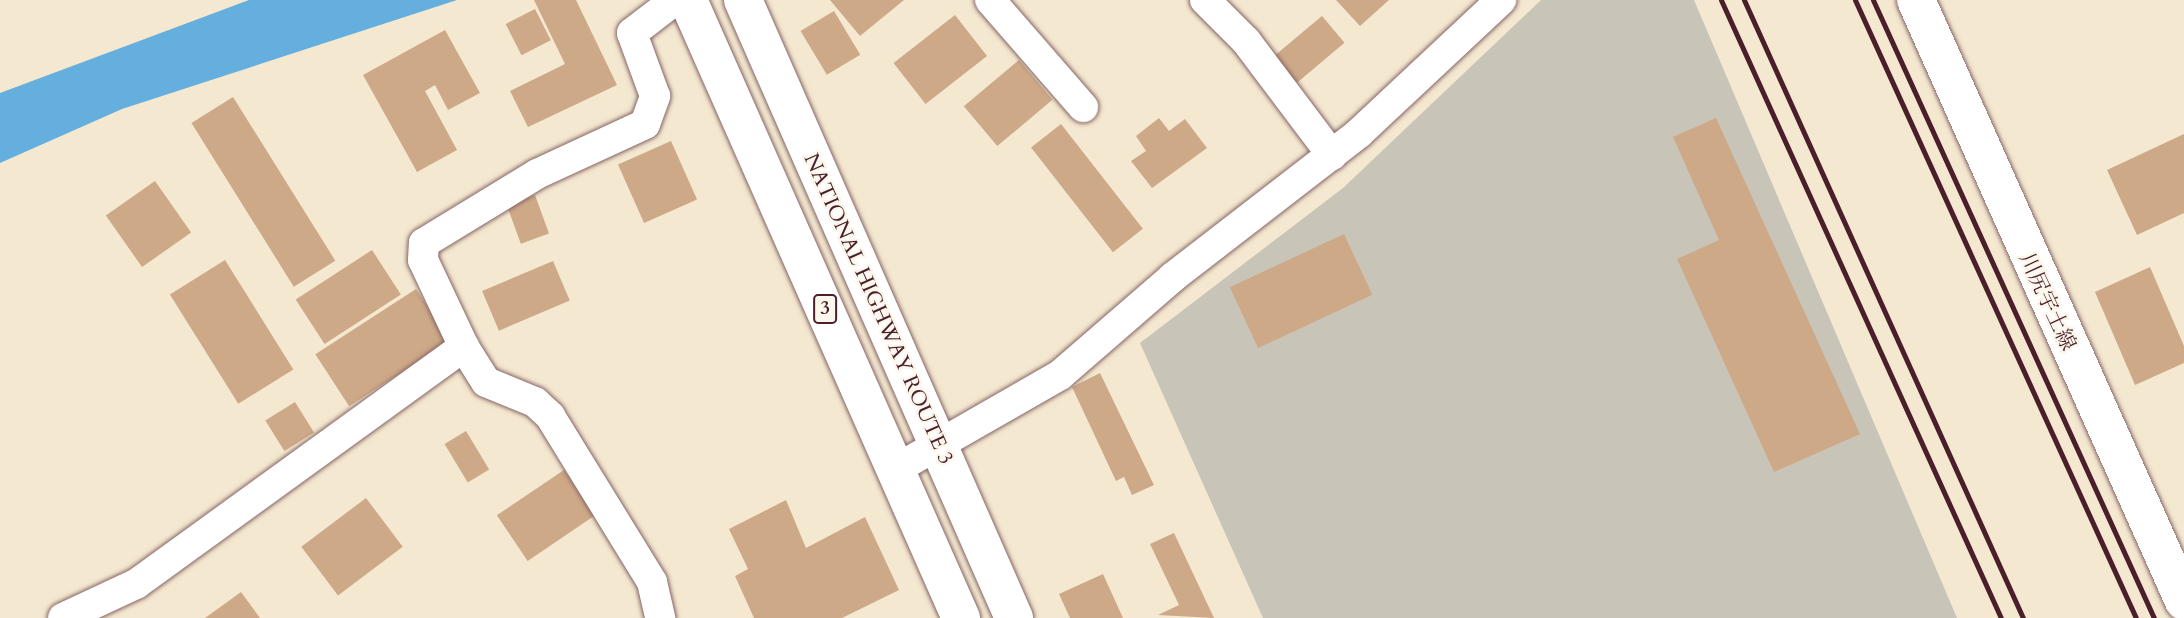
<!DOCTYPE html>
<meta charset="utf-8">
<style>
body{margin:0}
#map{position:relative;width:2184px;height:618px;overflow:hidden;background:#f4e8d0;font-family:Cardo,"Noto Serif JP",serif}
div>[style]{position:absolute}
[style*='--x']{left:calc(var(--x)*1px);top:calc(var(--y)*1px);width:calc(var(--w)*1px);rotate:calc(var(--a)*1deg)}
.industrial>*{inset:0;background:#c8c4b8}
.water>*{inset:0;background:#64afdd}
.building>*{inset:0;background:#cea988;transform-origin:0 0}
.roads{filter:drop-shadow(0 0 2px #866565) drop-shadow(0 0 2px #866565)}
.street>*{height:30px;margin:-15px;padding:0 15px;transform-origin:15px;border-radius:15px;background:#fff}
.secondary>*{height:38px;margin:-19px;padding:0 19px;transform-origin:19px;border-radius:19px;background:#fff}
.highway>*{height:38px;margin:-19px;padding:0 19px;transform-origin:19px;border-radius:19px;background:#fff}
.rail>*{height:5px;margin:-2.5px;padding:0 2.5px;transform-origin:2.5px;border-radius:2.5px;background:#4a1f2b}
span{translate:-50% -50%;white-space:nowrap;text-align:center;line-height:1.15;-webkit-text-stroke:5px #fbf7ec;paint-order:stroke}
.shield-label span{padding:2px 5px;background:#fbf7ec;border:2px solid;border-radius:5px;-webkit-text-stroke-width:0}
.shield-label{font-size:19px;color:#4a1f2b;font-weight:700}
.street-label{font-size:21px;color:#4a1f2b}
</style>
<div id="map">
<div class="industrial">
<i style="clip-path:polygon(1541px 0,1694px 0,1957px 618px,1263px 618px,1140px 343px,1343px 188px)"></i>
</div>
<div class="water">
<i style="clip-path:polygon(249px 0,457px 0,122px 109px,0 163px,0 93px)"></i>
</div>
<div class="building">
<i style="clip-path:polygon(534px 0,576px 0,617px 85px,528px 127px,510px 91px,565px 64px)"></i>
<i style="clip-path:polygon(830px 0,904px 0,860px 36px)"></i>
<i style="clip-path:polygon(1336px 0,1389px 0,1360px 26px)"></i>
<i style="left:535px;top:9px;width:35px;height:33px;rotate:63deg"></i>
<i style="left:834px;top:11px;width:51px;height:39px;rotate:59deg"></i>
<i style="left:955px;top:15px;width:52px;height:78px;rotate:52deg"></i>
<i style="left:1322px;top:16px;width:35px;height:62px;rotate:50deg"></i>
<i style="clip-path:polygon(445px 30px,480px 93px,448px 110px,435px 85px,425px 91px,457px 150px,417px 172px,363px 75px)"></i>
<i style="left:1019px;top:60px;width:52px;height:72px;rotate:50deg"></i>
<i style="left:233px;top:97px;width:193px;height:49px;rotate:58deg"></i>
<i style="clip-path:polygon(1159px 118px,1169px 131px,1185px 119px,1207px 148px,1152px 188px,1131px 161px,1146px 151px,1136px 136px)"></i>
<i style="clip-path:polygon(1716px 118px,1860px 434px,1774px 472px,1677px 259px,1719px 240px,1673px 137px)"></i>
<i style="left:1061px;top:124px;width:133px;height:38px;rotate:52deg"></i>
<i style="clip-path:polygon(2184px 134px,2184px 213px,2137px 235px,2107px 170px)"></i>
<i style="left:671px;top:141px;width:64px;height:58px;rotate:66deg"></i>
<i style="left:155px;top:181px;width:63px;height:60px;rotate:55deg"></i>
<i style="left:535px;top:195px;width:41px;height:30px;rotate:70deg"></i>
<i style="left:1344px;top:234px;width:67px;height:126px;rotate:65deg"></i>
<i style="left:372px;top:250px;width:53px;height:91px;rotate:57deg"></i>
<i style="left:225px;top:260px;width:129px;height:65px;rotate:58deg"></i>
<i style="left:553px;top:261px;width:43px;height:77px;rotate:67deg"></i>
<i style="clip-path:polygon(2150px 267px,2184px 346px,2184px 363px,2135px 385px,2095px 292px)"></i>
<i style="left:416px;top:289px;width:62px;height:120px;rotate:57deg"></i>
<i style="clip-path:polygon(1100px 373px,1154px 485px,1132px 495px,1124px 477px,1116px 481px,1072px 387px)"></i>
<i style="left:295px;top:402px;width:36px;height:35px;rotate:58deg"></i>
<i style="left:466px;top:431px;width:45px;height:25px;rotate:59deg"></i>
<i style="left:564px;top:470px;width:55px;height:81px;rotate:56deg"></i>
<i style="left:366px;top:498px;width:61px;height:81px;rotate:53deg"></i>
<i style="clip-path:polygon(786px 500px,806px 548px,865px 517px,899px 590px,842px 618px,754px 618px,735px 576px,748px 569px,729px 529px)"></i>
<i style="clip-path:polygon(1174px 533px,1214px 618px,1158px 615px,1179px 605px,1150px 544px)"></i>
<i style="clip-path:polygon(1103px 574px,1123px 618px,1070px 618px,1059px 594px)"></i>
<i style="clip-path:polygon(241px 592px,260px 618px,205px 618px)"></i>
</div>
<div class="roads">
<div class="street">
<i style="--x:990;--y:0;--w:142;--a:49"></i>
<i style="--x:1205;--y:0;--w:58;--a:45"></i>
<i style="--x:1246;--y:41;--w:143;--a:53"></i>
<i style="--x:464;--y:347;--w:41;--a:57.8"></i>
<i style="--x:486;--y:382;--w:53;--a:22.2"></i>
<i style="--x:535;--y:402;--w:21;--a:43"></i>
<i style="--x:550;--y:416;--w:195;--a:58.4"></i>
<i style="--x:652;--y:582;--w:37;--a:77"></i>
<i style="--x:896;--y:469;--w:189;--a:-29.8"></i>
<i style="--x:1060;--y:375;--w:150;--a:-40.9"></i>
<i style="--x:1173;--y:277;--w:235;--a:-37.7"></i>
<i style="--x:1359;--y:133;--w:195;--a:-43.1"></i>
<i style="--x:63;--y:618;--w:81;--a:-25"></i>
<i style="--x:136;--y:584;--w:405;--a:-35.9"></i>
<i style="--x:464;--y:347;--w:96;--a:-115.2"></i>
<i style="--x:423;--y:260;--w:17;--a:-87"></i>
<i style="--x:424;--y:243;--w:132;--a:-31.4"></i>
<i style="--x:537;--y:174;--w:119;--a:-24.8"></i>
<i style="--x:645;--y:124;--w:30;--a:-70"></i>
<i style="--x:655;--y:96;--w:67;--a:-110.1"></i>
<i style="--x:632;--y:33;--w:54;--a:-37.5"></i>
</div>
<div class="secondary">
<i style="--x:1916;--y:0;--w:658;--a:65.97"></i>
</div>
<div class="highway">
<i style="--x:688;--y:0;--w:676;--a:66.17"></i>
<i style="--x:743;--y:0;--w:675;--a:66.32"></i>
</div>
</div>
<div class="rail">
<i style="--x:1721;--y:0;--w:678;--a:65.63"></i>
<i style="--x:1744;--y:0;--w:678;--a:65.7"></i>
<i style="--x:1855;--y:0;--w:679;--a:65.55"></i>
<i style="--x:1873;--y:0;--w:679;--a:65.55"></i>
</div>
<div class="shield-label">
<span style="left:825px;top:309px">3</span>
</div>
<div class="street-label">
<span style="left:2047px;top:302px;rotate:65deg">川尻宇土線</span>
<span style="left:878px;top:309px;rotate:66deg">NATIONAL HIGHWAY ROUTE 3</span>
</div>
</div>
